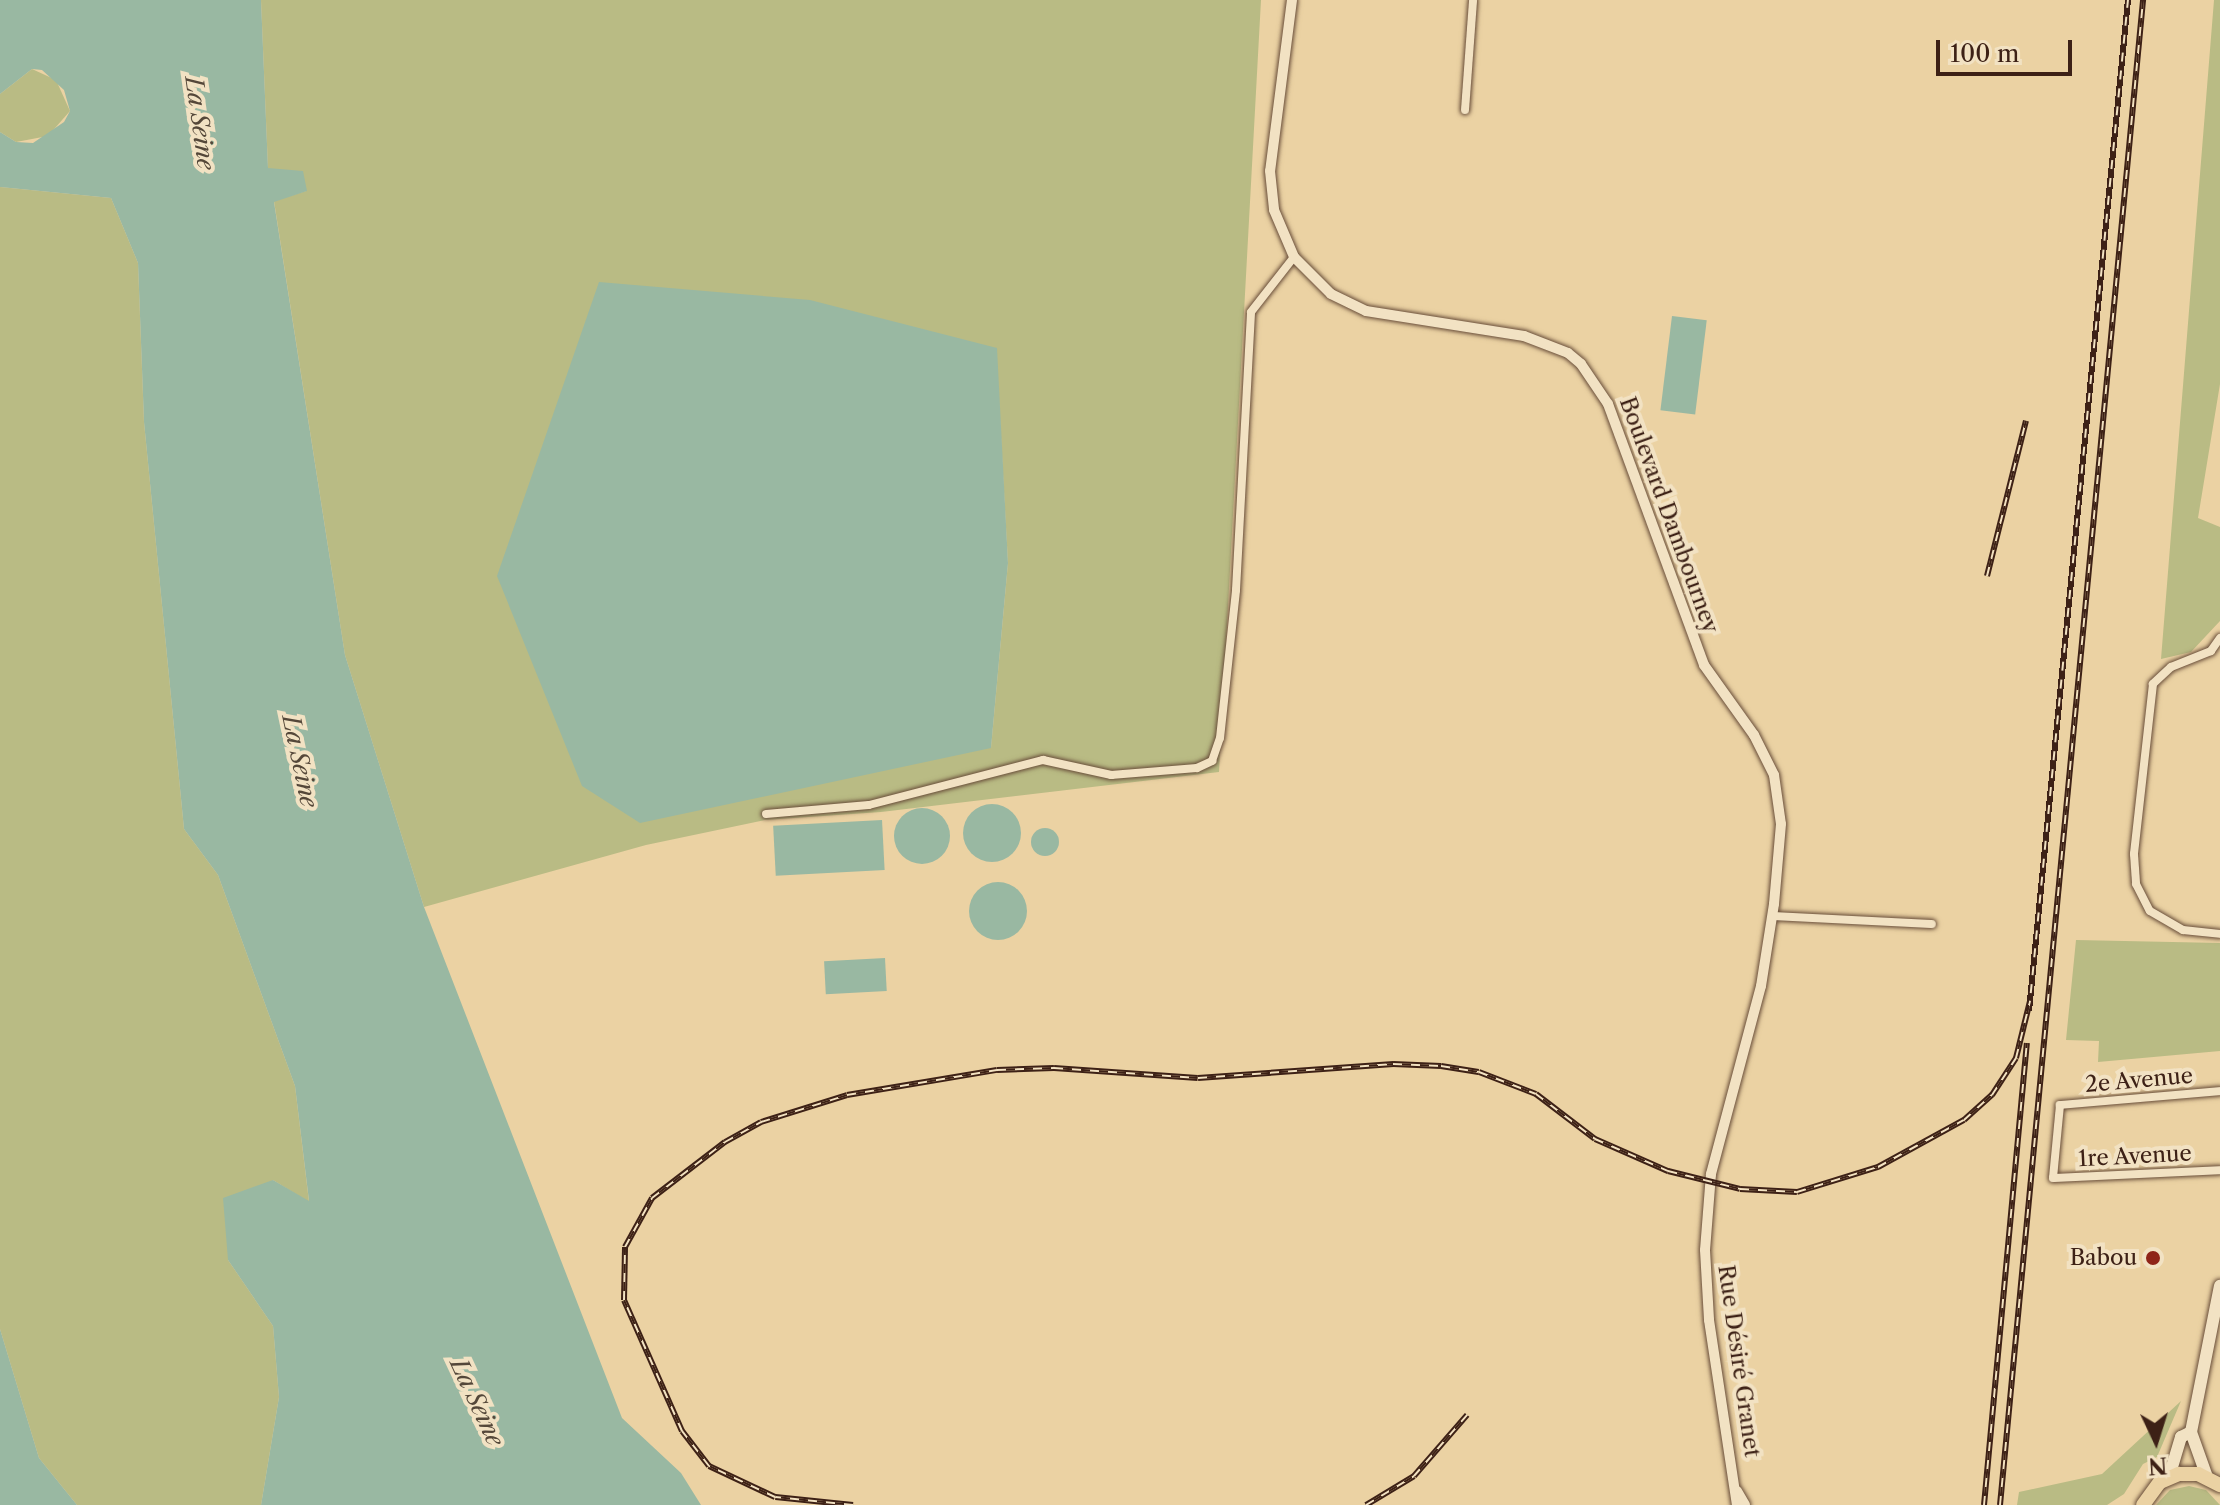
<!DOCTYPE html>
<meta charset="utf-8">
<style>
body{margin:0}
#map{position:relative;width:2220px;height:1505px;overflow:hidden;background:#ebd2a3;font-family:"Libre Caslon Text",serif}
div>[style]{position:absolute}
[style*='--x']{left:calc(var(--x)*1px);top:calc(var(--y)*1px);width:calc(var(--w)*1px);rotate:calc(var(--a)*1deg)}
.green>*{inset:0;background:#b9bb84}
.water>*{inset:0;background:#99b8a2;transform-origin:0 0}
.round{border-radius:50%}
.roads{filter:drop-shadow(0 0 2px #684d39) drop-shadow(0 0 2px #684d39)}
.minor>*{height:8px;margin:-4px;padding:0 4px;transform-origin:4px;border-radius:4px;background:#f2e2c3}
.tertiary>*{height:10px;margin:-5px;padding:0 5px;transform-origin:5px;border-radius:5px;background:#f2e2c3}
.secondary>*{height:12px;margin:-6px;padding:0 6px;transform-origin:6px;border-radius:6px;background:#f2e2c3}
.primary>*{height:14px;margin:-7px;padding:0 7px;transform-origin:7px;border-radius:7px;background:#ebd2a3}
.rail>*{height:6px;margin-top:-3px;transform-origin:0;background:repeating-linear-gradient(90deg,#f2e2c3 0 9px,#3d2116 0 18px);box-sizing:border-box;border-block:2px solid #3d2116}
.dots>*{width:22px;height:22px;translate:-50% -50%;box-sizing:border-box;border:4px solid #f2e2c3;border-radius:50%}
span{translate:-50% -50%;white-space:nowrap;text-align:center;line-height:1.15;-webkit-text-stroke:8px #f2e2c3;paint-order:stroke}
.street-label{font-size:22px;color:#3d2116}
.poi-label{font-size:22px;color:#3d2116}
.right{translate:-100% -50%;text-align:right}
.water-label{font-size:24px;color:#544739;font-style:italic}
.north{position:absolute;left:2116px;top:1401px;width:80px;height:80px;-webkit-text-stroke:6px #f2e2c3;paint-order:stroke;rotate:176deg;font-size:22px;font-weight:700;line-height:32px;text-align:center;color:#3d2116}
.north::after{content:'';display:block;margin:auto;width:28px;height:36px;background:#3d2116;clip-path:polygon(50% 0,100% 100%,50% 72%,0 100%)}
.scale{position:absolute;left:1936px;top:40px;width:136px;height:36px;box-sizing:border-box;border:4px solid #3d2116;border-top:0;padding-left:10px;font-size:24px;line-height:28px;white-space:nowrap;color:#3d2116;-webkit-text-stroke:6px #f2e2c3;paint-order:stroke}
</style>
<div id="map">
<div class="green">
<i style="clip-path:polygon(evenodd,261px 0,1261px 0,1219px 772px,881px 812px,765px 820px,646px 845px,424px 907px,345px 655px,274px 201px,306px 191px,268px 168px,261px 0,996px 348px,1008px 563px,991px 748px,996px 348px)"></i>
<i style="clip-path:polygon(2214px 0,2220px 0,2220px 384px,2198px 518px,2220px 527px,2220px 621px,2191px 652px,2161px 659px)"></i>
<i style="clip-path:polygon(32px 69px,56px 80px,70px 111px,48px 136px,16px 142px,0 132px,0 94px)"></i>
<i style="clip-path:polygon(0 187px,111px 198px,138px 263px,144px 422px,184px 829px,218px 875px,295px 1086px,309px 1202px,273px 1180px,228px 1260px,273px 1326px,279px 1397px,261px 1505px,77px 1505px,39px 1458px,0 1329px)"></i>
<i style="clip-path:polygon(2076px 940px,2220px 943px,2220px 1051px,2098px 1062px,2099px 1041px,2066px 1040px)"></i>
<i style="clip-path:polygon(2181px 1401px,2157px 1457px,2143px 1464px,2124px 1494px,2107px 1505px,2017px 1505px,2019px 1492px,2102px 1474px)"></i>
<i style="clip-path:polygon(2189px 1486px,2206px 1490px,2220px 1505px,2156px 1505px,2170px 1490px)"></i>
</div>
<div class="water">
<i style="clip-path:polygon(0 0,261px 0,268px 168px,303px 171px,307px 191px,274px 202px,345px 655px,424px 907px,622px 1418px,681px 1473px,701px 1505px,261px 1505px,279px 1397px,273px 1326px,228px 1260px,223px 1198px,273px 1180px,309px 1201px,295px 1086px,218px 875px,184px 829px,144px 422px,138px 263px,111px 198px,0 187px,0 132px,16px 142px,33px 143px,64px 122px,70px 111px,64px 90px,42px 70px,32px 69px,0 94px)"></i>
<i style="clip-path:polygon(599px 282px,810px 300px,997px 348px,1008px 563px,991px 748px,640px 823px,582px 786px,497px 576px)"></i>
<i style="left:1672px;top:316px;width:35px;height:95px;rotate:7deg"></i>
<i class="round" style="left:963px;top:804px;width:58px;height:58px"></i>
<i class="round" style="left:894px;top:808px;width:56px;height:56px"></i>
<i style="left:882px;top:820px;width:50px;height:109px;rotate:87deg"></i>
<i class="round" style="left:1031px;top:828px;width:28px;height:28px"></i>
<i class="round" style="left:969px;top:882px;width:58px;height:58px"></i>
<i style="left:885px;top:958px;width:33px;height:61px;rotate:87deg"></i>
<i style="clip-path:polygon(0 1329px,39px 1458px,77px 1505px,0 1505px)"></i>
</div>
<div class="roads">
<div class="minor">
<i style="--x:1465;--y:110;--w:110;--a:-85.8"></i>
<i style="--x:2220;--y:638;--w:16;--a:125"></i>
<i style="--x:2211;--y:651;--w:43;--a:158.2"></i>
<i style="--x:2171;--y:667;--w:25;--a:137"></i>
<i style="--x:2153;--y:684;--w:171;--a:96.4"></i>
<i style="--x:2134;--y:854;--w:30;--a:86"></i>
<i style="--x:2136;--y:884;--w:30;--a:63"></i>
<i style="--x:2150;--y:911;--w:38;--a:30"></i>
<i style="--x:2183;--y:930;--w:37;--a:6"></i>
<i style="--x:766;--y:814;--w:103;--a:-5"></i>
<i style="--x:869;--y:805;--w:180;--a:-14.5"></i>
<i style="--x:1043;--y:760;--w:70;--a:12.4"></i>
<i style="--x:1111;--y:775;--w:86;--a:-4.7"></i>
<i style="--x:1197;--y:768;--w:17;--a:-25"></i>
<i style="--x:1212;--y:761;--w:24;--a:-71"></i>
<i style="--x:1220;--y:738;--w:149;--a:-83.8"></i>
<i style="--x:1236;--y:590;--w:278;--a:-86.9"></i>
<i style="--x:1251;--y:312;--w:70;--a:-52"></i>
<i style="--x:1772;--y:916;--w:160;--a:2.9"></i>
<i style="--x:2220;--y:1091;--w:161;--a:175"></i>
<i style="--x:2060;--y:1105;--w:73;--a:95.5"></i>
<i style="--x:2053;--y:1178;--w:167;--a:-2.7"></i>
</div>
<div class="tertiary">
<i style="--x:1292;--y:0;--w:172;--a:97.3"></i>
<i style="--x:1270;--y:171;--w:39;--a:84"></i>
<i style="--x:1274;--y:210;--w:51;--a:66.9"></i>
<i style="--x:1294;--y:257;--w:52;--a:45"></i>
<i style="--x:1331;--y:294;--w:39;--a:26"></i>
<i style="--x:1366;--y:311;--w:160;--a:9"></i>
<i style="--x:1524;--y:336;--w:47;--a:21.1"></i>
<i style="--x:1568;--y:353;--w:17;--a:40"></i>
<i style="--x:1581;--y:364;--w:48;--a:56"></i>
<i style="--x:1608;--y:404;--w:278;--a:69.8"></i>
<i style="--x:1704;--y:665;--w:86;--a:54.5"></i>
<i style="--x:1754;--y:735;--w:45;--a:63.4"></i>
<i style="--x:1774;--y:775;--w:49;--a:81.9"></i>
<i style="--x:1781;--y:824;--w:80;--a:95"></i>
<i style="--x:1774;--y:904;--w:83;--a:99"></i>
<i style="--x:1761;--y:986;--w:195;--a:104.9"></i>
<i style="--x:1711;--y:1174;--w:76;--a:94.5"></i>
<i style="--x:1705;--y:1250;--w:70;--a:86.7"></i>
<i style="--x:1709;--y:1320;--w:187;--a:81.4"></i>
<i style="--x:1737;--y:1491;--w:16;--a:60"></i>
</div>
<div class="secondary">
<i style="--x:2169;--y:1477;--w:42;--a:-73.3"></i>
<i style="--x:2181;--y:1437;--w:11;--a:-27"></i>
<i style="--x:2207;--y:1477;--w:48;--a:-109.6"></i>
<i style="--x:2191;--y:1432;--w:149;--a:-78.8"></i>
</div>
<div class="primary">
<i style="--x:2143;--y:1505;--w:29;--a:-54"></i>
<i style="--x:2160;--y:1482;--w:21;--a:-23"></i>
<i style="--x:2179;--y:1474;--w:19;--a:0"></i>
<i style="--x:2198;--y:1474;--w:25;--a:27"></i>
</div>
</div>
<div class="rail">
<i style="--x:1987;--y:576;--w:160;--a:-75.9"></i>
<i style="--x:2029;--y:1011;--w:1016;--a:-84.41"></i>
<i style="--x:853;--y:1505;--w:78;--a:-174.1"></i>
<i style="--x:775;--y:1497;--w:73;--a:-154.8"></i>
<i style="--x:709;--y:1466;--w:44;--a:-127.6"></i>
<i style="--x:682;--y:1431;--w:143;--a:-113.9"></i>
<i style="--x:624;--y:1300;--w:53;--a:-88.9"></i>
<i style="--x:625;--y:1247;--w:56;--a:-61.1"></i>
<i style="--x:652;--y:1198;--w:92;--a:-37.5"></i>
<i style="--x:725;--y:1142;--w:41;--a:-29.1"></i>
<i style="--x:761;--y:1122;--w:90;--a:-17.4"></i>
<i style="--x:847;--y:1095;--w:152;--a:-9.5"></i>
<i style="--x:997;--y:1070;--w:57;--a:-2"></i>
<i style="--x:1054;--y:1068;--w:144;--a:4"></i>
<i style="--x:1198;--y:1078;--w:196;--a:-4.1"></i>
<i style="--x:1393;--y:1064;--w:48;--a:2.4"></i>
<i style="--x:1441;--y:1066;--w:38;--a:9"></i>
<i style="--x:1479;--y:1072;--w:61;--a:21.1"></i>
<i style="--x:1536;--y:1094;--w:74;--a:37.3"></i>
<i style="--x:1595;--y:1139;--w:80;--a:23.7"></i>
<i style="--x:1668;--y:1171;--w:74;--a:14"></i>
<i style="--x:1740;--y:1189;--w:57;--a:3"></i>
<i style="--x:1797;--y:1192;--w:85;--a:-17.2"></i>
<i style="--x:1878;--y:1167;--w:98;--a:-28.7"></i>
<i style="--x:1964;--y:1120;--w:38;--a:-42"></i>
<i style="--x:1992;--y:1095;--w:44;--a:-57"></i>
<i style="--x:2016;--y:1058;--w:59;--a:-76.2"></i>
<i style="--x:1366;--y:1505;--w:56;--a:-31.1"></i>
<i style="--x:1414;--y:1476;--w:81;--a:-49"></i>
<i style="--x:1984;--y:1505;--w:464;--a:-84.7"></i>
<i style="--x:2000;--y:1505;--w:1512;--a:-84.57"></i>
</div>
<div class="dots">
<i style="left:2153px;top:1258px;background:#8f2418"></i>
</div>
<div class="street-label">
<span style="left:1669px;top:515px;rotate:70deg">Boulevard Dambourney</span>
<span style="left:2139px;top:1080px;rotate:-5deg">2e Avenue</span>
<span style="left:2135px;top:1156px;rotate:-3deg">1re Avenue</span>
<span style="left:1739px;top:1361px;rotate:82deg">Rue Désiré Granet</span>
</div>
<div class="poi-label">
<span class="right" style="left:2137px;top:1258px">Babou</span>
</div>
<div class="water-label">
<span style="left:200px;top:123px;rotate:82deg">La Seine</span>
<span style="left:300px;top:761px;rotate:78deg">La Seine</span>
<span style="left:477px;top:1402px;rotate:65deg">La Seine</span>
</div>
<div class="north">N</div>
<div class="scale">100 m</div>
</div>
